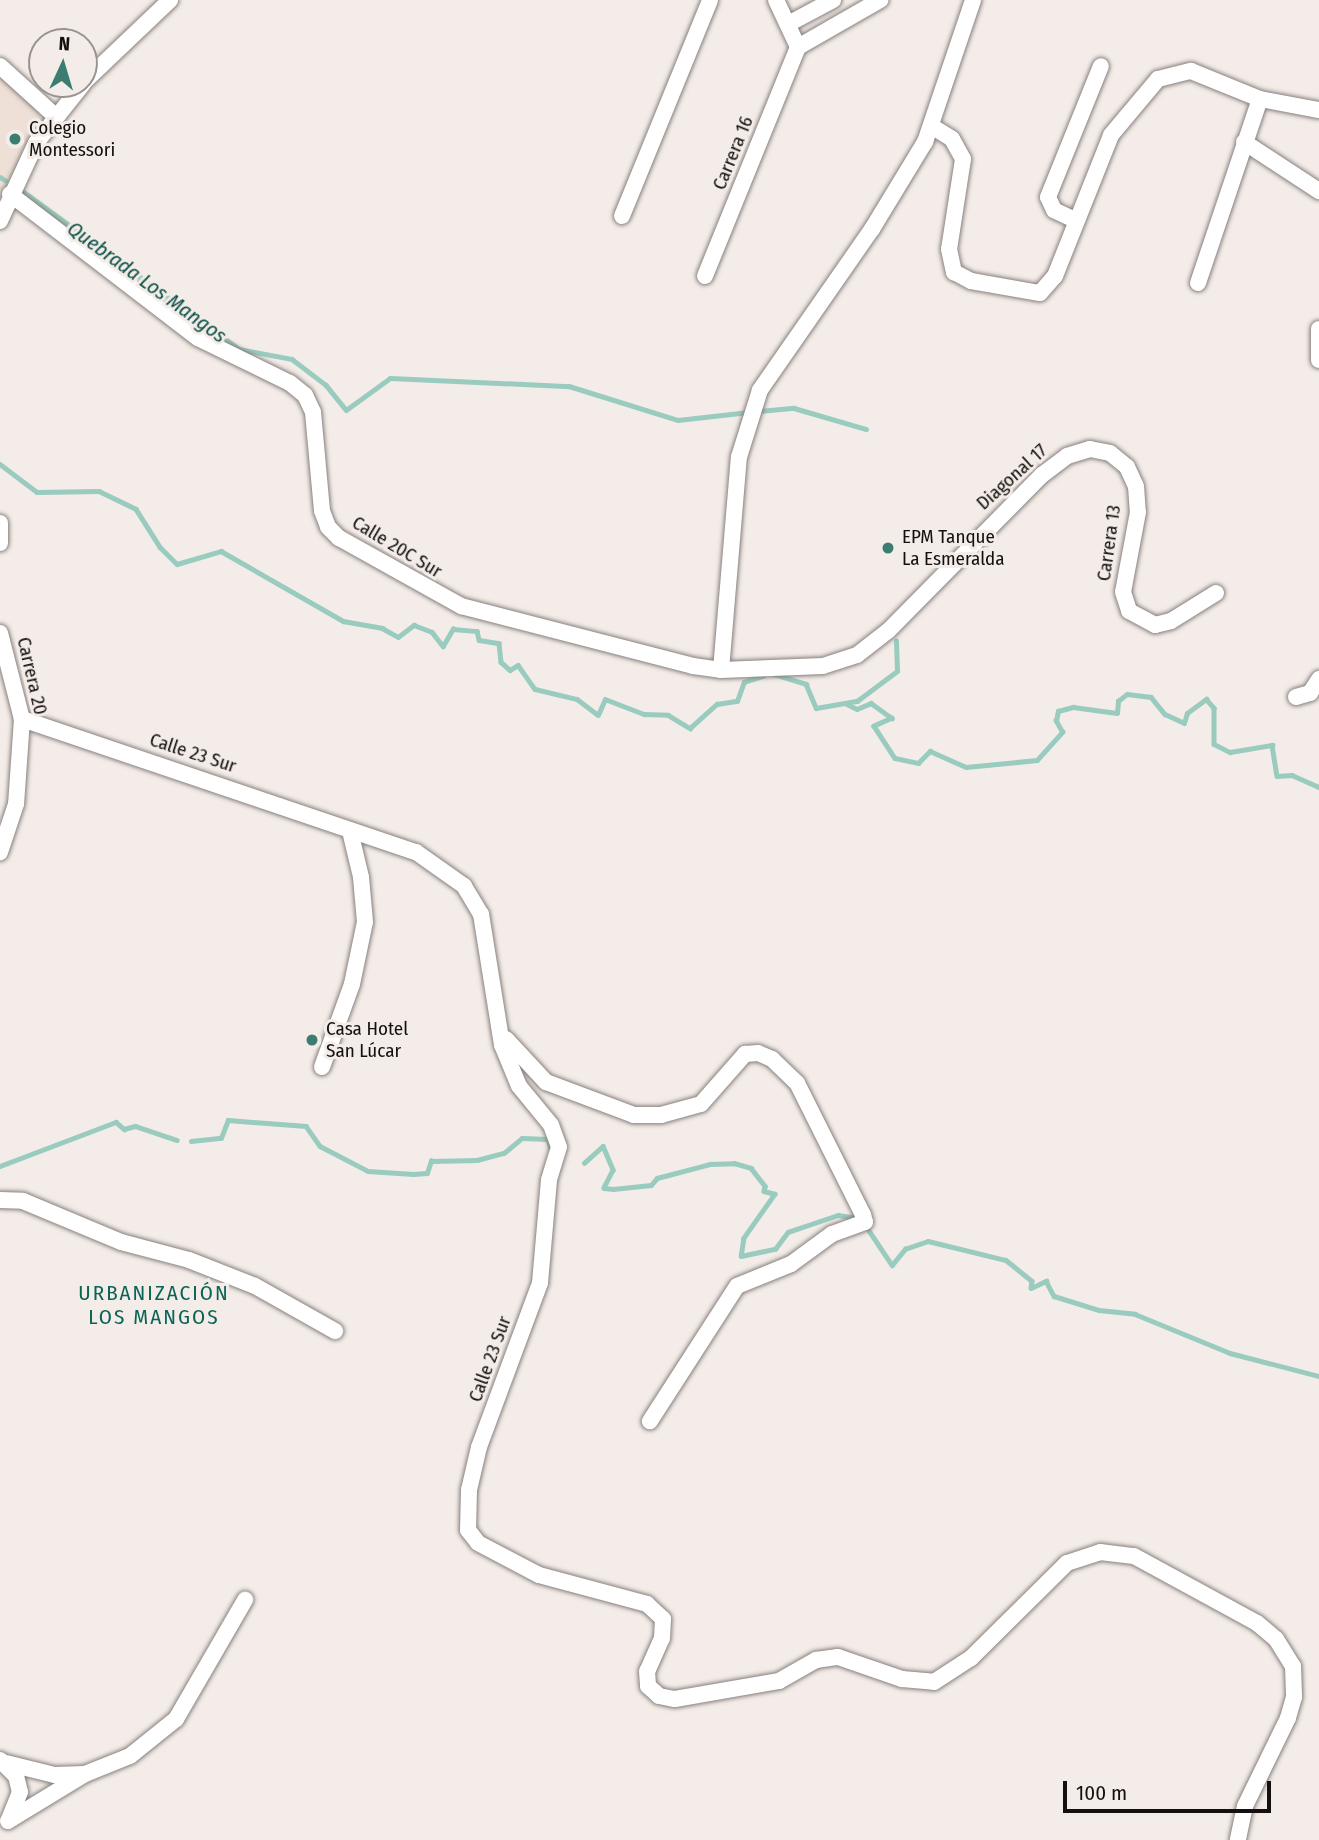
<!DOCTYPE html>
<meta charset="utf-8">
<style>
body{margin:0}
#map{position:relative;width:1319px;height:1840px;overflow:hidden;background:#f4ece8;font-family:"Fira Sans Condensed",sans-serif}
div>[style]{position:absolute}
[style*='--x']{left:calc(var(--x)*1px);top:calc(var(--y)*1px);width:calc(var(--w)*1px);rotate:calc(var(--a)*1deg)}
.built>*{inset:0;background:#eedfd7}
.stream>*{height:4.5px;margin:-2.25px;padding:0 2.25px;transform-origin:2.25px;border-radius:2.25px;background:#99cbbf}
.roads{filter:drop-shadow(0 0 2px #87807d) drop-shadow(0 0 2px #87807d)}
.minor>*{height:16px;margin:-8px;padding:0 8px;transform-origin:8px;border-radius:8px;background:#fff}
.dots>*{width:19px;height:19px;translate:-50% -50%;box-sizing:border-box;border:4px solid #f4ece8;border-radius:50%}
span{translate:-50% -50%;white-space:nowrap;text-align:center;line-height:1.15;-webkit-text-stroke:6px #f4ece8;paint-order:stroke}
.poi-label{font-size:19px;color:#13100f}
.left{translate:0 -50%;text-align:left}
.street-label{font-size:19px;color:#13100f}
.water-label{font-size:21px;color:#0d5247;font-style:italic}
.neighbourhood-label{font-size:21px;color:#0a6456;letter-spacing:2px}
.north{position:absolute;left:28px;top:28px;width:70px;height:70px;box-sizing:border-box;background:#f4ece8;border:2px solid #9a9491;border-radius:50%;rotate:4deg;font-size:19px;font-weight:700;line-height:28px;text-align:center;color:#13100f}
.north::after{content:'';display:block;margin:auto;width:24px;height:32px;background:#3b7e71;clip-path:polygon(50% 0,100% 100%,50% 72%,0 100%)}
.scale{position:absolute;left:1063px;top:1781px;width:208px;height:32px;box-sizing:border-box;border:4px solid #13100f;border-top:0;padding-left:9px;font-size:21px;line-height:24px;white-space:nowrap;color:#13100f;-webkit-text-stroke:5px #f4ece8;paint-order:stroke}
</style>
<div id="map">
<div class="built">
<i style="clip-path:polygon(0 78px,35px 105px,41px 117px,0 201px)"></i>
</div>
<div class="stream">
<i style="--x:0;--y:177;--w:6;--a:31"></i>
<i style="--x:24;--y:192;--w:266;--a:36.1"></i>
<i style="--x:239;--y:349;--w:54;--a:10.7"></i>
<i style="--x:292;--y:359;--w:43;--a:37.4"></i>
<i style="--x:326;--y:385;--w:32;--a:51"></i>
<i style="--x:346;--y:410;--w:54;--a:-36"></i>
<i style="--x:390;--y:378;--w:179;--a:2.6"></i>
<i style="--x:569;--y:386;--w:114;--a:17.3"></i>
<i style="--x:678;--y:420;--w:71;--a:-6.4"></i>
<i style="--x:758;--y:411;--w:36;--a:-5"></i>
<i style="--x:794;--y:408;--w:75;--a:16.3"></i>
<i style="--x:0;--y:464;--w:46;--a:37.1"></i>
<i style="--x:37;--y:492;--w:62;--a:-0.9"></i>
<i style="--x:99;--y:491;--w:41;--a:25.9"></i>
<i style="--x:136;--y:509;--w:45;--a:57.7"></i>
<i style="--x:160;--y:547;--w:24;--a:45"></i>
<i style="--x:177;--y:564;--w:46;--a:-16.5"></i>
<i style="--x:221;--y:551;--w:141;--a:29.8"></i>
<i style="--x:343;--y:621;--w:40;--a:10"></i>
<i style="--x:382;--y:628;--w:18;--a:29"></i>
<i style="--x:398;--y:637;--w:20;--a:-37"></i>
<i style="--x:414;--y:625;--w:19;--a:21"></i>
<i style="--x:432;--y:632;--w:18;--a:52"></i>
<i style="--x:443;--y:646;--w:20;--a:-60"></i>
<i style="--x:453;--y:629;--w:24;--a:5"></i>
<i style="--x:477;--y:631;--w:9;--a:77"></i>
<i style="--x:479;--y:640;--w:20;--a:9"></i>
<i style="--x:499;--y:643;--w:19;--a:84"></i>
<i style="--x:501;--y:662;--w:12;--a:42"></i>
<i style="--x:510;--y:670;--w:9;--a:-32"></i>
<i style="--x:518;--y:665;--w:29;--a:55"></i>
<i style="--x:535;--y:689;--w:43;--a:13.4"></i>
<i style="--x:577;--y:699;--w:26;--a:37"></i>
<i style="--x:598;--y:715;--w:17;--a:-66"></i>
<i style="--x:605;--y:699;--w:42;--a:21"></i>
<i style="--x:644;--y:714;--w:24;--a:2"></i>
<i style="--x:668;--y:715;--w:26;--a:31"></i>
<i style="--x:690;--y:728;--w:36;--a:-42"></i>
<i style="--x:717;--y:704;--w:20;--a:-9"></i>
<i style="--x:737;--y:701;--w:20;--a:-70"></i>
<i style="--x:744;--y:682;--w:20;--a:-18"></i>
<i style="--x:774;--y:674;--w:34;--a:17"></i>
<i style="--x:806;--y:684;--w:26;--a:67"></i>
<i style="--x:816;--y:708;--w:42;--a:-9.7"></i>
<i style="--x:857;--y:701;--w:50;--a:-36.9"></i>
<i style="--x:897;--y:671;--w:30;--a:-92"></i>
<i style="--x:845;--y:703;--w:13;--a:27"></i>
<i style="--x:857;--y:709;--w:15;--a:-23"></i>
<i style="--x:871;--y:703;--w:26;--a:36"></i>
<i style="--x:892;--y:718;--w:20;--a:156"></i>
<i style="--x:874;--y:726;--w:38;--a:57"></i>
<i style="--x:895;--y:758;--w:24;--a:12"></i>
<i style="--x:918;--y:763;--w:17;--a:-45"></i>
<i style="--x:930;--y:751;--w:39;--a:24"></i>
<i style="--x:966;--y:767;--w:71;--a:-5.6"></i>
<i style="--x:1037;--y:760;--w:38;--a:-48"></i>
<i style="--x:1062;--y:732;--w:13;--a:-119"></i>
<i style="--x:1056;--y:721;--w:10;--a:-79"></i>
<i style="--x:1058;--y:711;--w:16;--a:-15"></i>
<i style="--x:1073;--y:707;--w:44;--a:7.8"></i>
<i style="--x:1117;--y:713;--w:12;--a:-85"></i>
<i style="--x:1118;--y:701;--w:11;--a:-38"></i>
<i style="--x:1127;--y:694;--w:24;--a:7"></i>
<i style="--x:1151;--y:697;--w:22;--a:51"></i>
<i style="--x:1165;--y:714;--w:21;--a:25"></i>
<i style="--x:1184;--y:723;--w:10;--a:-73"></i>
<i style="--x:1187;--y:713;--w:24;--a:-36"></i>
<i style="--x:1206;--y:699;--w:12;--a:48"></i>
<i style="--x:1214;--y:708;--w:36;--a:90"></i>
<i style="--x:1214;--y:744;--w:18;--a:27"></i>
<i style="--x:1230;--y:752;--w:43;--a:-9.5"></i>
<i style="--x:1272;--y:745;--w:31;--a:81"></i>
<i style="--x:1277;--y:776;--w:15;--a:-4"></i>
<i style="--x:1292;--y:775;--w:30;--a:24"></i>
<i style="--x:191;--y:1141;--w:30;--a:-6"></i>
<i style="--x:221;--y:1138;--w:19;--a:-69"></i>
<i style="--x:228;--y:1120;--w:78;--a:4.4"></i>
<i style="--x:306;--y:1126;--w:24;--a:55"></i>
<i style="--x:320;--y:1146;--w:54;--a:27.5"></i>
<i style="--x:368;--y:1171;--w:45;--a:3.8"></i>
<i style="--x:413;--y:1174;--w:14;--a:-4"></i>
<i style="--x:427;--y:1173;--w:13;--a:-72"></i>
<i style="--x:431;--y:1161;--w:46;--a:-1.2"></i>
<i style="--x:477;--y:1160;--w:28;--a:-15"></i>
<i style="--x:504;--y:1153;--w:23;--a:-40"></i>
<i style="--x:522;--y:1138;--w:26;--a:2"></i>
<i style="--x:548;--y:1139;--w:14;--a:73"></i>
<i style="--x:584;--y:1163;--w:25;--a:-42"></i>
<i style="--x:603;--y:1146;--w:26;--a:67"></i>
<i style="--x:613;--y:1170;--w:20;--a:117"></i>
<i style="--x:604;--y:1188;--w:9;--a:6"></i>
<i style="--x:613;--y:1189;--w:38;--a:-6"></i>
<i style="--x:651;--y:1185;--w:9;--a:-49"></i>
<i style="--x:657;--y:1178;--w:55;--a:-14.8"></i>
<i style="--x:710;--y:1164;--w:24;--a:-2"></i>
<i style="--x:734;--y:1163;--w:18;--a:16"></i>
<i style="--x:751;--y:1168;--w:23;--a:52"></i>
<i style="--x:765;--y:1186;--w:5;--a:101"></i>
<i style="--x:764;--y:1191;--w:11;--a:15"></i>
<i style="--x:775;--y:1194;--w:54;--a:125.2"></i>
<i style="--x:744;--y:1238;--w:18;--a:99"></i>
<i style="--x:741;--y:1256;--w:35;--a:-12"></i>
<i style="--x:775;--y:1249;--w:21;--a:-53"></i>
<i style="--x:788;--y:1232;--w:53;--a:-18.8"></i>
<i style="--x:838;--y:1215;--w:19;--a:9"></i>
<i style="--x:0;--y:1166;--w:124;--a:-20.8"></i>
<i style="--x:116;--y:1122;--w:11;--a:41"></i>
<i style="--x:124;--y:1129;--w:11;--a:-15"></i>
<i style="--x:135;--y:1126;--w:44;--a:18.4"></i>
<i style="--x:866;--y:1226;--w:47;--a:56.3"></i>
<i style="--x:892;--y:1265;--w:21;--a:-51"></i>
<i style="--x:905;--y:1249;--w:24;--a:-19"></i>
<i style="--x:928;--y:1241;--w:80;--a:13.7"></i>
<i style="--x:1006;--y:1260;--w:33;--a:39"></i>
<i style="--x:1032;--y:1281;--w:7;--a:98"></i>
<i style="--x:1031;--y:1288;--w:17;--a:-25"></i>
<i style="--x:1046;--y:1281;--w:17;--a:62"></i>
<i style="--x:1054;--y:1296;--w:47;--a:17.3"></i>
<i style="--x:1099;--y:1310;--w:36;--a:6"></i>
<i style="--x:1135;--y:1314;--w:103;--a:22.3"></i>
<i style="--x:1230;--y:1353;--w:92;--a:14.5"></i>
</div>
<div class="roads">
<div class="minor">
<i style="--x:776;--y:0;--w:52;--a:64.9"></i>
<i style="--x:790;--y:23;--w:49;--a:-28.1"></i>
<i style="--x:798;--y:47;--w:95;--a:-29.8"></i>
<i style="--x:0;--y:66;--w:73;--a:42.2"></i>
<i style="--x:84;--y:82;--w:119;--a:-43.6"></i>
<i style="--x:933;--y:127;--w:22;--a:32"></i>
<i style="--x:952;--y:139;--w:23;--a:61"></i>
<i style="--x:963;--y:159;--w:91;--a:98.8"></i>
<i style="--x:949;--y:249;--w:24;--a:78"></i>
<i style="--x:954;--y:272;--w:19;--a:28"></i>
<i style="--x:971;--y:281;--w:70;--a:9.9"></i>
<i style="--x:1040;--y:293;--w:23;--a:-49"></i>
<i style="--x:1055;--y:276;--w:152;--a:-68.3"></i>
<i style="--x:1111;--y:135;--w:73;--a:-50"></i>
<i style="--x:1158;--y:79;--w:34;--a:-14"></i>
<i style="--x:1191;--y:71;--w:74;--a:22.1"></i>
<i style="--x:1260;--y:99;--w:60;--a:10.6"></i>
<i style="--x:1244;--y:142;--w:90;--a:33.2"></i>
<i style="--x:10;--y:194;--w:237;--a:37.5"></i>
<i style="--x:198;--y:338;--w:102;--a:26.1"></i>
<i style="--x:290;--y:383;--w:19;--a:39"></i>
<i style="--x:305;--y:395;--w:19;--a:65"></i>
<i style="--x:313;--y:412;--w:99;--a:84.8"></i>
<i style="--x:322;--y:511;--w:17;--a:69"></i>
<i style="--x:328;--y:527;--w:16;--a:45"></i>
<i style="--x:339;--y:538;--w:140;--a:29.1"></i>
<i style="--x:461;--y:606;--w:240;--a:14.5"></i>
<i style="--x:693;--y:666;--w:28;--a:8"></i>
<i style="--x:721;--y:670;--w:102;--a:-2.2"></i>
<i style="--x:823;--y:666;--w:36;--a:-18"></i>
<i style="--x:857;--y:655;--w:39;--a:-38"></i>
<i style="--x:888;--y:631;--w:219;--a:-45.4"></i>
<i style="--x:1042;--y:475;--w:31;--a:-37"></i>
<i style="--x:1067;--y:456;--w:24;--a:-17"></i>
<i style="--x:1090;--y:449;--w:20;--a:11"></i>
<i style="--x:1110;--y:453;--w:22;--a:39"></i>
<i style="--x:1127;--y:467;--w:21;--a:65"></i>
<i style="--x:1136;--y:486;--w:26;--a:86"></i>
<i style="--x:1138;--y:512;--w:81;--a:100.6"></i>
<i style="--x:1123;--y:592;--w:20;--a:72"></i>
<i style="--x:1129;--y:611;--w:30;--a:28"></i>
<i style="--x:1155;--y:625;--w:16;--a:-14"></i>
<i style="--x:1171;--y:621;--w:53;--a:-31.9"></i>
<i style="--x:622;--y:216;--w:233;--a:-67.8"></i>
<i style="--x:1075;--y:220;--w:23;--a:-155"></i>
<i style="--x:1054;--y:210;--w:14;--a:-115"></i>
<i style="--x:1048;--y:197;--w:141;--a:-68"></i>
<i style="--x:0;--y:221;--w:86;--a:-65.2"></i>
<i style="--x:36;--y:143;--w:75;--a:-51.5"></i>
<i style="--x:705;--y:276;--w:247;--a:-67.9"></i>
<i style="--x:1198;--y:283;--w:194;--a:-71.4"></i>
<i style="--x:1319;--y:329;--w:31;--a:90"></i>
<i style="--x:0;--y:523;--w:20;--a:90"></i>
<i style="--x:0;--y:633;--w:89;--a:75.7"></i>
<i style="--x:22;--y:719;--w:85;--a:94"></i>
<i style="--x:16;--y:804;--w:51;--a:108.4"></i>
<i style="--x:721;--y:670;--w:214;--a:-85.2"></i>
<i style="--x:739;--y:457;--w:70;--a:-72.6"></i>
<i style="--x:760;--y:390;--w:196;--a:-55.2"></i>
<i style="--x:872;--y:229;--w:102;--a:-58.7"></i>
<i style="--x:925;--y:142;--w:150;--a:-71.3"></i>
<i style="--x:1296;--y:697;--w:15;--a:-16"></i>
<i style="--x:1310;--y:693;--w:17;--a:-57"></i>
<i style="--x:22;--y:719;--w:416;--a:18.7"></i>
<i style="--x:416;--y:852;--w:59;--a:35.3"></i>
<i style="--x:464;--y:886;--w:33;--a:59"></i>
<i style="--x:481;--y:914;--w:133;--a:80.9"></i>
<i style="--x:502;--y:1045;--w:44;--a:67.5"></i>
<i style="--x:519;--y:1086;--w:50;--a:50.6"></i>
<i style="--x:551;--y:1125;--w:23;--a:70"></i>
<i style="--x:559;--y:1147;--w:34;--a:107"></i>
<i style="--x:549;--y:1180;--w:103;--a:95"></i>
<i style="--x:540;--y:1283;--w:175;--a:110.4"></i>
<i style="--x:479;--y:1447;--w:44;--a:103.1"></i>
<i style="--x:469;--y:1490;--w:40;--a:91.4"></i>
<i style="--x:468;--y:1530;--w:16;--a:52"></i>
<i style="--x:478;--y:1543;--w:69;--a:27.7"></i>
<i style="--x:539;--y:1575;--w:112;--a:15"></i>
<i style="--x:647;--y:1604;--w:22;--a:43"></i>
<i style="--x:663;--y:1619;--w:19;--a:93"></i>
<i style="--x:662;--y:1638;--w:36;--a:114"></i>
<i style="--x:647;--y:1671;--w:15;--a:86"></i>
<i style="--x:648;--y:1686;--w:15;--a:42"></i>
<i style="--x:659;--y:1696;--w:16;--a:11"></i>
<i style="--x:675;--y:1699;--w:106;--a:-9.8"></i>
<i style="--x:779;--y:1681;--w:43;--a:-29.6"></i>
<i style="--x:816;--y:1660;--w:22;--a:-8"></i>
<i style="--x:838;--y:1657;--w:68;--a:19"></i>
<i style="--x:902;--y:1679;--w:32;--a:5"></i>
<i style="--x:934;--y:1682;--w:44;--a:-33"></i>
<i style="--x:971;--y:1658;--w:135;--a:-44.7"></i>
<i style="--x:1067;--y:1563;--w:35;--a:-18"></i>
<i style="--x:1100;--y:1552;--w:34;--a:7"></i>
<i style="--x:1134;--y:1556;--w:140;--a:28.6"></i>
<i style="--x:1257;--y:1623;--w:25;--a:40"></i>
<i style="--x:1276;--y:1639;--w:32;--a:58"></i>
<i style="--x:1293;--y:1666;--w:31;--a:88"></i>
<i style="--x:1294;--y:1697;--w:22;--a:106"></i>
<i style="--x:1288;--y:1718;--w:98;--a:116"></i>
<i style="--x:1245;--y:1806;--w:35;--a:102"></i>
<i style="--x:506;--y:1039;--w:59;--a:47.1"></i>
<i style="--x:546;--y:1082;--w:94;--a:20.6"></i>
<i style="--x:634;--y:1115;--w:27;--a:0"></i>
<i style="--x:661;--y:1115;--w:41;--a:-15.4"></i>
<i style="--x:701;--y:1104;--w:67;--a:-48.7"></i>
<i style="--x:745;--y:1054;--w:13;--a:-4"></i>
<i style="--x:758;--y:1053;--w:15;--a:23"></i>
<i style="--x:772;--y:1059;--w:35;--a:44"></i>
<i style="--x:797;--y:1083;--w:148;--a:63.4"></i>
<i style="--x:863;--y:1215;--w:7;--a:74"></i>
<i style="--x:865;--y:1222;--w:35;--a:160"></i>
<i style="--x:832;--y:1234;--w:51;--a:143.8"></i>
<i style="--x:791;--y:1264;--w:58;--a:157.8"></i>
<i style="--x:737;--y:1286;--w:161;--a:122.8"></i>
<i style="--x:322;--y:1067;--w:88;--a:-70.1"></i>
<i style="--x:352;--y:984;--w:63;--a:-78.2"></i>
<i style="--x:365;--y:922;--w:45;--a:-95.1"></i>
<i style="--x:361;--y:877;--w:47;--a:-103.4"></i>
<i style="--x:0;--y:1200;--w:23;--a:2"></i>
<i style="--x:23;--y:1201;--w:106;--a:22.7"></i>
<i style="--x:121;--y:1242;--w:70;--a:14.8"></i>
<i style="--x:189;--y:1260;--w:71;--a:21.5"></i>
<i style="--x:255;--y:1286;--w:92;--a:29.4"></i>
<i style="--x:0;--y:1760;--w:23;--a:45"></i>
<i style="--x:16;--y:1776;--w:16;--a:76"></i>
<i style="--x:20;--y:1792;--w:31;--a:112"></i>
<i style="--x:6;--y:1763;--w:49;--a:14"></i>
<i style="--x:54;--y:1775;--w:31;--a:-2"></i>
<i style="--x:8;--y:1821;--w:90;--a:-31.4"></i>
<i style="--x:85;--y:1774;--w:48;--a:-21.8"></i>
<i style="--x:130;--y:1756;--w:59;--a:-38.8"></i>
<i style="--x:176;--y:1719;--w:138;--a:-59.9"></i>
</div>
</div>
<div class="dots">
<i style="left:15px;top:139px;background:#3b7e71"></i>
<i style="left:888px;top:548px;background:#3b7e71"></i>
<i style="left:312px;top:1040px;background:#3b7e71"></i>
</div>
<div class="poi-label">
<span class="left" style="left:29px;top:139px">Colegio<br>Montessori</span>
<span class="left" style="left:902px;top:548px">EPM Tanque<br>La Esmeralda</span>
<span class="left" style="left:326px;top:1040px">Casa Hotel<br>San Lúcar</span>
</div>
<div class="street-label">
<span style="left:733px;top:153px;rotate:-68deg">Carrera 16</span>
<span style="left:1012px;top:477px;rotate:-42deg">Diagonal 17</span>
<span style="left:1109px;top:543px;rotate:-82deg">Carrera 13</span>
<span style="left:397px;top:547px;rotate:31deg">Calle 20C Sur</span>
<span style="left:32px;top:676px;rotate:77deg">Carrera 20</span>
<span style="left:193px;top:753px;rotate:18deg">Calle 23 Sur</span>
<span style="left:490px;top:1359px;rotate:-70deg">Calle 23 Sur</span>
</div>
<div class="water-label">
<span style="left:147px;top:282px;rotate:36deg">Quebrada Los Mangos</span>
</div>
<div class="neighbourhood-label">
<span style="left:154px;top:1305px">URBANIZACIÓN<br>LOS MANGOS</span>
</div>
<div class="north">N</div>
<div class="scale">100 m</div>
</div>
